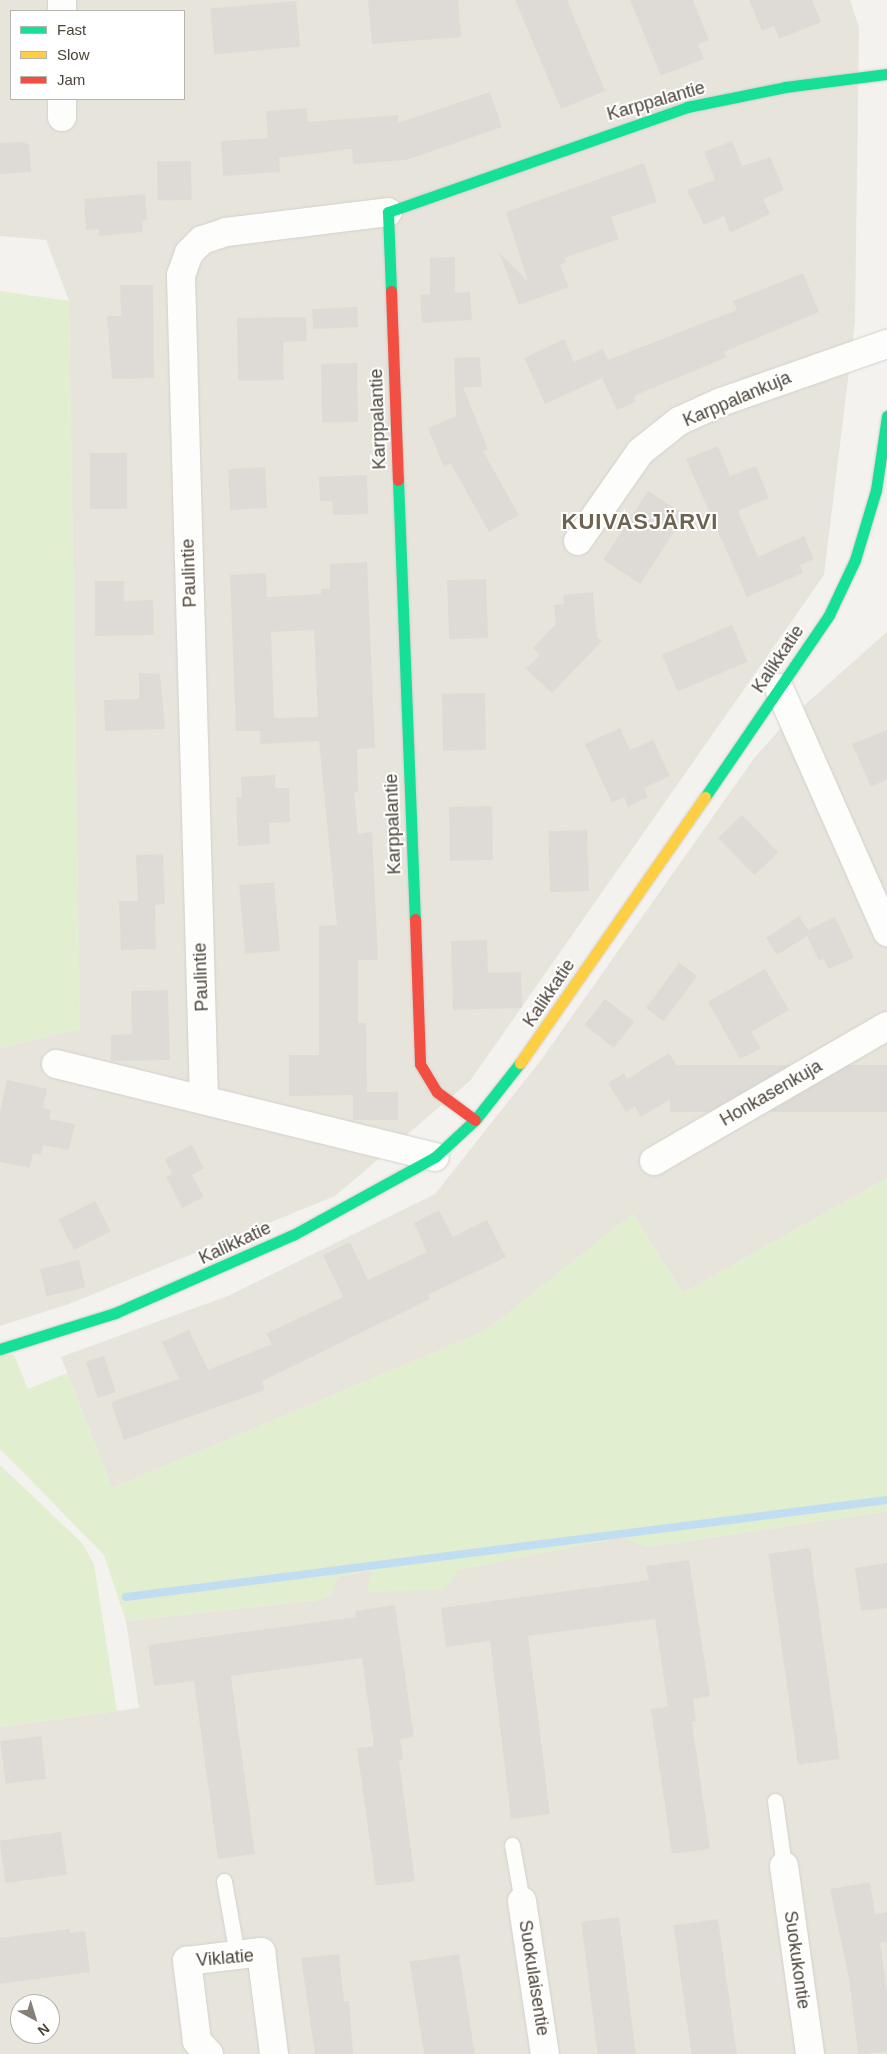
<!DOCTYPE html>
<meta charset="utf-8">
<style>
body{margin:0}
#map{position:relative;width:887px;height:2054px;overflow:hidden;background:#f4f2ee;font-family:Helvetica,sans-serif}
div>[style]{position:absolute}
[style*='--x']{left:calc(var(--x)*1px);top:calc(var(--y)*1px);width:calc(var(--w)*1px);rotate:calc(var(--a)*1deg)}
.residential>*{inset:0;background:#e7e4dc}
.green>*{inset:0;background:#e1eecf}
.stream>*{height:8px;margin:-4px;padding:0 4px;transform-origin:4px;border-radius:4px;background:#c0ddf1}
.building>*{inset:0;background:#dedbd6;transform-origin:0 0}
.roads{filter:drop-shadow(0 0 1px #d2d0cb) drop-shadow(0 0 1px #d2d0cb)}
.lane>*{height:15px;margin:-7.5px;padding:0 7.5px;transform-origin:7.5px;border-radius:7.5px;background:#fdfdfc}
.street>*{height:28px;margin:-14px;padding:0 14px;transform-origin:14px;border-radius:14px;background:#fdfdfc}
.fast>*{height:11px;margin:-5.5px;padding:0 5.5px;transform-origin:5.5px;border-radius:5.5px;background:#16e098}
.slow>*{height:11px;margin:-5.5px;padding:0 5.5px;transform-origin:5.5px;border-radius:5.5px;background:#ffcf43}
.jam>*{height:11px;margin:-5.5px;padding:0 5.5px;transform-origin:5.5px;border-radius:5.5px;background:#f24e42}
span{translate:-50% -50%;white-space:nowrap;text-align:center;line-height:1.15;-webkit-text-stroke:4px #fff;paint-order:stroke}
.street-label{font-size:18px;color:#4b4439}
.district-label{font-size:22px;color:#6e6250;font-weight:700;letter-spacing:1px}
.legend{position:absolute;left:10px;top:10px;width:175px;height:90px;box-sizing:border-box;background:#fff;border:1px solid #b7b4b0;margin:0;padding:6px 9px;list-style:none;font-size:15px;color:#4b4439}
.legend li{display:flex;align-items:center;gap:10px;height:25px}
.legend b{width:25px;border:1px solid #b7b4b0}
.north{position:absolute;left:10px;top:1994px;width:50px;height:50px;box-sizing:border-box;background:#fff;border:1px solid #b7b4b0;border-radius:50%;rotate:141deg;font-size:14px;font-weight:700;line-height:20px;text-align:center;color:#4b4439}
.north::after{content:'';display:block;margin:auto;width:18px;height:22px;background:#868178;clip-path:polygon(50% 0,100% 100%,50% 72%,0 100%)}
</style>
<div id="map">
<div class="residential">
<i style="clip-path:polygon(evenodd,0 0,850px 0,859px 27px,855px 322px,824px 575px,470px 1081px,335px 1196px,69px 1304px,0 1326px,0 1048px,80px 1029px,69px 301px,46px 240px,0 236px,0 0,11px 11px,184px 11px,184px 99px,11px 99px,11px 11px)"></i>
<i style="clip-path:polygon(887px 632px,887px 1178px,683px 1293px,633px 1214px,485px 1331px,112px 1488px,61px 1357px,230px 1295px,435px 1194px,541px 1060px,755px 757px,791px 717px)"></i>
<i style="clip-path:polygon(evenodd,887px 1511px,887px 2054px,0 2054px,0 1727px,139px 1708px,126px 1621px,318px 1600px,331px 1595px,337px 1577px,372px 1570px,367px 1592px,450px 1583px,456px 1570px,624px 1537px,648px 1547px,887px 1511px,20px 2004px,50px 2004px,50px 2034px,20px 2034px,20px 2004px)"></i>
</div>
<div class="green">
<i style="clip-path:polygon(0 291px,69px 301px,80px 1029px,0 1048px)"></i>
<i style="clip-path:polygon(887px 1178px,887px 1511px,648px 1547px,624px 1537px,457px 1570px,450px 1583px,440px 1590px,367px 1592px,371px 1570px,338px 1577px,331px 1595px,318px 1600px,126px 1621px,104px 1555px,0 1449px,0 1354px,14px 1355px,28px 1389px,67px 1373px,112px 1488px,485px 1331px,633px 1214px,683px 1293px)"></i>
<i style="clip-path:polygon(0 1465px,82px 1543px,94px 1564px,117px 1711px,0 1727px)"></i>
</div>
<div class="stream">
<i style="--x:126;--y:1597;--w:767;--a:-7.26"></i>
</div>
<div class="building">
<i style="clip-path:polygon(368px 0,458px 0,461px 37px,372px 44px)"></i>
<i style="clip-path:polygon(515px 0,567px 0,605px 91px,561px 109px)"></i>
<i style="clip-path:polygon(630px 0,693px 0,709px 40px,698px 44px,704px 59px,661px 76px)"></i>
<i style="clip-path:polygon(749px 0,812px 0,821px 22px,779px 39px,774px 26px,762px 31px)"></i>
<i style="left:296px;top:1px;width:46px;height:86px;rotate:85deg"></i>
<i style="clip-path:polygon(490px 92px,502px 127px,406px 160px,353px 164px,352px 149px,279px 158px,280px 172px,223px 176px,221px 141px,268px 138px,266px 111px,307px 108px,308px 122px,398px 115px,398px 123px)"></i>
<i style="clip-path:polygon(732px 141px,742px 166px,770px 157px,784px 190px,763px 199px,770px 214px,730px 233px,724px 216px,704px 225px,687px 190px,715px 180px,704px 152px)"></i>
<i style="clip-path:polygon(23px 142px,29px 145px,31px 172px,0 174px,0 143px)"></i>
<i style="left:191px;top:161px;width:39px;height:34px;rotate:89deg"></i>
<i style="clip-path:polygon(644px 163px,657px 202px,611px 217px,619px 239px,564px 258px,566px 262px,560px 265px,569px 287px,519px 305px,499px 252px,528px 282px,506px 212px)"></i>
<i style="clip-path:polygon(145px 194px,147px 220px,142px 221px,143px 232px,99px 236px,99px 229px,86px 230px,84px 199px)"></i>
<i style="clip-path:polygon(455px 257px,455px 293px,470px 292px,472px 320px,422px 323px,420px 295px,430px 294px,430px 258px)"></i>
<i style="clip-path:polygon(803px 273px,819px 312px,724px 352px,727px 357px,634px 396px,636px 402px,617px 410px,602px 378px,545px 404px,524px 358px,564px 339px,574px 362px,603px 349px,608px 360px,737px 310px,733px 301px)"></i>
<i style="clip-path:polygon(120px 285px,153px 285px,154px 378px,112px 379px,107px 316px,121px 316px)"></i>
<i style="left:357px;top:307px;width:20px;height:45px;rotate:87deg"></i>
<i style="clip-path:polygon(306px 317px,307px 341px,283px 342px,284px 380px,238px 381px,237px 318px)"></i>
<i style="clip-path:polygon(480px 357px,482px 387px,463px 387px,488px 449px,483px 451px,519px 515px,489px 532px,451px 464px,444px 467px,428px 428px,456px 416px,454px 358px)"></i>
<i style="left:357px;top:363px;width:59px;height:36px;rotate:89deg"></i>
<i style="clip-path:polygon(718px 446px,730px 476px,756px 466px,769px 498px,738px 511px,758px 557px,804px 536px,814px 559px,800px 565px,803px 573px,747px 597px,686px 459px)"></i>
<i style="left:90px;top:453px;width:37px;height:56px"></i>
<i style="left:265px;top:467px;width:41px;height:37px;rotate:87deg"></i>
<i style="clip-path:polygon(367px 475px,368px 514px,333px 515px,332px 501px,320px 501px,319px 477px)"></i>
<i style="left:648px;top:491px;width:44px;height:82px;rotate:33deg"></i>
<i style="clip-path:polygon(evenodd,367px 562px,375px 748px,357px 749px,358px 792px,354px 792px,358px 834px,372px 832px,378px 960px,358px 960px,358px 1023px,366px 1023px,367px 1092px,398px 1092px,398px 1120px,353px 1120px,353px 1095px,289px 1096px,289px 1055px,319px 1055px,319px 926px,337px 925px,319px 741px,260px 744px,260px 731px,236px 731px,230px 575px,266px 573px,267px 597px,321px 594px,321px 589px,330px 589px,330px 564px,367px 562px,314px 630px,318px 717px,274px 718px,271px 632px,314px 630px)"></i>
<i style="left:486px;top:579px;width:59px;height:39px;rotate:88deg"></i>
<i style="clip-path:polygon(95px 581px,124px 581px,124px 601px,153px 600px,154px 635px,95px 636px)"></i>
<i style="clip-path:polygon(593px 592px,597px 637px,602px 641px,552px 693px,526px 669px,540px 655px,533px 648px,556px 624px,554px 605px,564px 604px,563px 595px)"></i>
<i style="left:732px;top:625px;width:40px;height:76px;rotate:67deg"></i>
<i style="clip-path:polygon(139px 673px,160px 674px,165px 729px,105px 731px,104px 700px,139px 699px)"></i>
<i style="left:485px;top:693px;width:57px;height:43px;rotate:89deg"></i>
<i style="clip-path:polygon(620px 728px,630px 750px,653px 740px,670px 776px,644px 788px,648px 797px,628px 807px,624px 797px,612px 803px,585px 744px)"></i>
<i style="clip-path:polygon(887px 730px,887px 779px,871px 787px,852px 744px)"></i>
<i style="clip-path:polygon(275px 775px,275px 788px,289px 788px,290px 822px,269px 823px,270px 844px,238px 846px,236px 797px,242px 797px,241px 777px)"></i>
<i style="left:492px;top:806px;width:54px;height:43px;rotate:89deg"></i>
<i style="left:742px;top:815px;width:52px;height:33px;rotate:46deg"></i>
<i style="left:587px;top:830px;width:61px;height:39px;rotate:88deg"></i>
<i style="clip-path:polygon(163px 854px,165px 904px,155px 905px,156px 949px,121px 950px,119px 901px,138px 901px,136px 855px)"></i>
<i style="left:274px;top:882px;width:69px;height:35px;rotate:85deg"></i>
<i style="clip-path:polygon(799px 916px,808px 930px,835px 917px,854px 958px,829px 969px,823px 959px,819px 961px,807px 936px,777px 955px,766px 938px)"></i>
<i style="clip-path:polygon(487px 940px,488px 973px,521px 972px,522px 1008px,453px 1010px,451px 941px)"></i>
<i style="left:679px;top:963px;width:22px;height:56px;rotate:36deg"></i>
<i style="clip-path:polygon(765px 969px,789px 1010px,751px 1032px,761px 1048px,740px 1059px,708px 1002px)"></i>
<i style="clip-path:polygon(168px 990px,170px 1060px,111px 1061px,111px 1035px,132px 1034px,131px 991px)"></i>
<i style="left:605px;top:999px;width:37px;height:33px;rotate:38deg"></i>
<i style="clip-path:polygon(669px 1053px,690px 1087px,641px 1117px,635px 1106px,626px 1112px,608px 1083px,624px 1073px,627px 1079px)"></i>
<i style="left:887px;top:1065px;width:47px;height:217px;rotate:90deg"></i>
<i style="clip-path:polygon(7px 1080px,47px 1089px,43px 1108px,51px 1110px,49px 1119px,75px 1124px,69px 1150px,43px 1145px,41px 1155px,33px 1153px,30px 1168px,0 1162px,0 1112px)"></i>
<i style="clip-path:polygon(192px 1145px,204px 1168px,192px 1175px,204px 1197px,182px 1208px,166px 1177px,172px 1174px,165px 1159px)"></i>
<i style="left:95px;top:1201px;width:34px;height:41px;rotate:63deg"></i>
<i style="clip-path:polygon(439px 1210px,453px 1237px,487px 1220px,506px 1257px,428px 1295px,430px 1299px,262px 1381px,265px 1390px,124px 1440px,111px 1402px,179px 1379px,162px 1342px,189px 1330px,208px 1370px,272px 1344px,266px 1334px,343px 1297px,323px 1255px,350px 1242px,368px 1280px,427px 1252px,414px 1223px)"></i>
<i style="left:79px;top:1260px;width:28px;height:40px;rotate:77deg"></i>
<i style="left:104px;top:1356px;width:38px;height:19px;rotate:72deg"></i>
<i style="left:810px;top:1548px;width:213px;height:42px;rotate:82deg"></i>
<i style="clip-path:polygon(689px 1560px,710px 1696px,693px 1699px,696px 1721px,692px 1722px,710px 1849px,672px 1854px,651px 1709px,668px 1707px,655px 1619px,528px 1636px,550px 1814px,511px 1819px,490px 1641px,446px 1647px,441px 1608px,649px 1580px,646px 1566px)"></i>
<i style="clip-path:polygon(887px 1563px,887px 1608px,861px 1611px,855px 1568px)"></i>
<i style="clip-path:polygon(395px 1605px,414px 1737px,400px 1739px,403px 1759px,399px 1760px,415px 1881px,376px 1886px,357px 1748px,374px 1746px,362px 1658px,231px 1676px,255px 1854px,218px 1859px,194px 1681px,154px 1686px,148px 1645px,356px 1617px,355px 1611px)"></i>
<i style="left:41px;top:1736px;width:43px;height:41px;rotate:83deg"></i>
<i style="left:61px;top:1832px;width:43px;height:62px;rotate:82deg"></i>
<i style="clip-path:polygon(870px 1882px,875px 1914px,887px 1912px,887px 1942px,880px 1943px,887px 1991px,887px 2052px,858px 2054px,849px 1978px,830px 1889px)"></i>
<i style="left:619px;top:1917px;width:138px;height:38px;rotate:83deg"></i>
<i style="left:718px;top:1919px;width:136px;height:45px;rotate:82deg"></i>
<i style="clip-path:polygon(70px 1929px,70px 1933px,85px 1931px,90px 1972px,0 1984px,0 1938px)"></i>
<i style="clip-path:polygon(339px 1954px,344px 2001px,349px 2001px,353px 2054px,315px 2054px,301px 1958px)"></i>
<i style="left:459px;top:1954px;width:101px;height:50px;rotate:81deg"></i>
</div>
<div class="roads">
<div class="lane">
<i style="--x:775;--y:1801;--w:66;--a:82.1"></i>
<i style="--x:512;--y:1845;--w:57;--a:79.9"></i>
<i style="--x:224;--y:1881;--w:75;--a:80"></i>
</div>
<div class="street">
<i style="--x:62;--y:11;--w:11;--a:-90"></i>
<i style="--x:62;--y:117;--w:18;--a:-90"></i>
<i style="--x:578;--y:541;--w:108;--a:-55.1"></i>
<i style="--x:640;--y:452;--w:50;--a:-38.5"></i>
<i style="--x:679;--y:421;--w:46;--a:-24.3"></i>
<i style="--x:721;--y:402;--w:176;--a:-19.3"></i>
<i style="--x:779;--y:688;--w:267;--a:66.1"></i>
<i style="--x:56;--y:1064;--w:390;--a:13.8"></i>
<i style="--x:204;--y:1100;--w:825;--a:-91.6"></i>
<i style="--x:181;--y:275;--w:23;--a:-70"></i>
<i style="--x:189;--y:253;--w:18;--a:-45"></i>
<i style="--x:202;--y:240;--w:25;--a:-18"></i>
<i style="--x:226;--y:232;--w:163;--a:-7"></i>
<i style="--x:654;--y:1161;--w:269;--a:-30.1"></i>
<i style="--x:784;--y:1866;--w:190;--a:82.1"></i>
<i style="--x:522;--y:1901;--w:155;--a:81.5"></i>
<i style="--x:209;--y:2054;--w:18;--a:-133"></i>
<i style="--x:197;--y:2041;--w:81;--a:-97.1"></i>
<i style="--x:187;--y:1961;--w:75;--a:-6.9"></i>
<i style="--x:261;--y:1952;--w:103;--a:82.7"></i>
</div>
<div class="fast">
<i style="--x:391;--y:291;--w:79;--a:-92.2"></i>
<i style="--x:388;--y:212;--w:317;--a:-19.3"></i>
<i style="--x:687;--y:107;--w:100;--a:-11.5"></i>
<i style="--x:785;--y:87;--w:103;--a:-7.3"></i>
<i style="--x:398;--y:480;--w:439;--a:87.8"></i>
<i style="--x:705;--y:797;--w:220;--a:-55.7"></i>
<i style="--x:829;--y:615;--w:61;--a:-64.7"></i>
<i style="--x:855;--y:560;--w:73;--a:-73.3"></i>
<i style="--x:876;--y:490;--w:75;--a:-81.5"></i>
<i style="--x:0;--y:1349;--w:121;--a:-17.4"></i>
<i style="--x:115;--y:1313;--w:194;--a:-23.7"></i>
<i style="--x:293;--y:1235;--w:162;--a:-28.8"></i>
<i style="--x:435;--y:1157;--w:54;--a:-42.8"></i>
<i style="--x:475;--y:1120;--w:73;--a:-51.7"></i>
</div>
<div class="slow">
<i style="--x:520;--y:1063;--w:324;--a:-55.2"></i>
</div>
<div class="jam">
<i style="--x:391;--y:291;--w:189;--a:87.9"></i>
<i style="--x:415;--y:919;--w:145;--a:88"></i>
<i style="--x:420;--y:1064;--w:33;--a:59"></i>
<i style="--x:437;--y:1092;--w:47;--a:36.4"></i>
</div>
</div>
<div class="street-label">
<span style="left:656px;top:101px;rotate:-16deg">Karppalantie</span>
<span style="left:737px;top:399px;rotate:-23deg">Karppalankuja</span>
<span style="left:378px;top:419px;rotate:-92deg">Karppalantie</span>
<span style="left:189px;top:573px;rotate:-92deg">Paulintie</span>
<span style="left:778px;top:659px;rotate:-56deg">Kalikkatie</span>
<span style="left:393px;top:824px;rotate:-92deg">Karppalantie</span>
<span style="left:201px;top:977px;rotate:-92deg">Paulintie</span>
<span style="left:549px;top:993px;rotate:-56deg">Kalikkatie</span>
<span style="left:771px;top:1093px;rotate:-30deg">Honkasenkuja</span>
<span style="left:235px;top:1243px;rotate:-25deg">Kalikkatie</span>
<span style="left:225px;top:1958px;rotate:-5deg">Viklatie</span>
<span style="left:797px;top:1960px;rotate:82deg">Suokukontie</span>
<span style="left:534px;top:1978px;rotate:81deg">Suokulaisentie</span>
</div>
<div class="district-label">
<span style="left:640px;top:522px">KUIVASJÄRVI</span>
</div>
<ul class="legend">
<li><b style="height:6px;background:#16e098"></b>Fast</li>
<li><b style="height:6px;background:#ffcf43"></b>Slow</li>
<li><b style="height:6px;background:#f24e42"></b>Jam</li>
</ul>
<div class="north">N</div>
</div>
